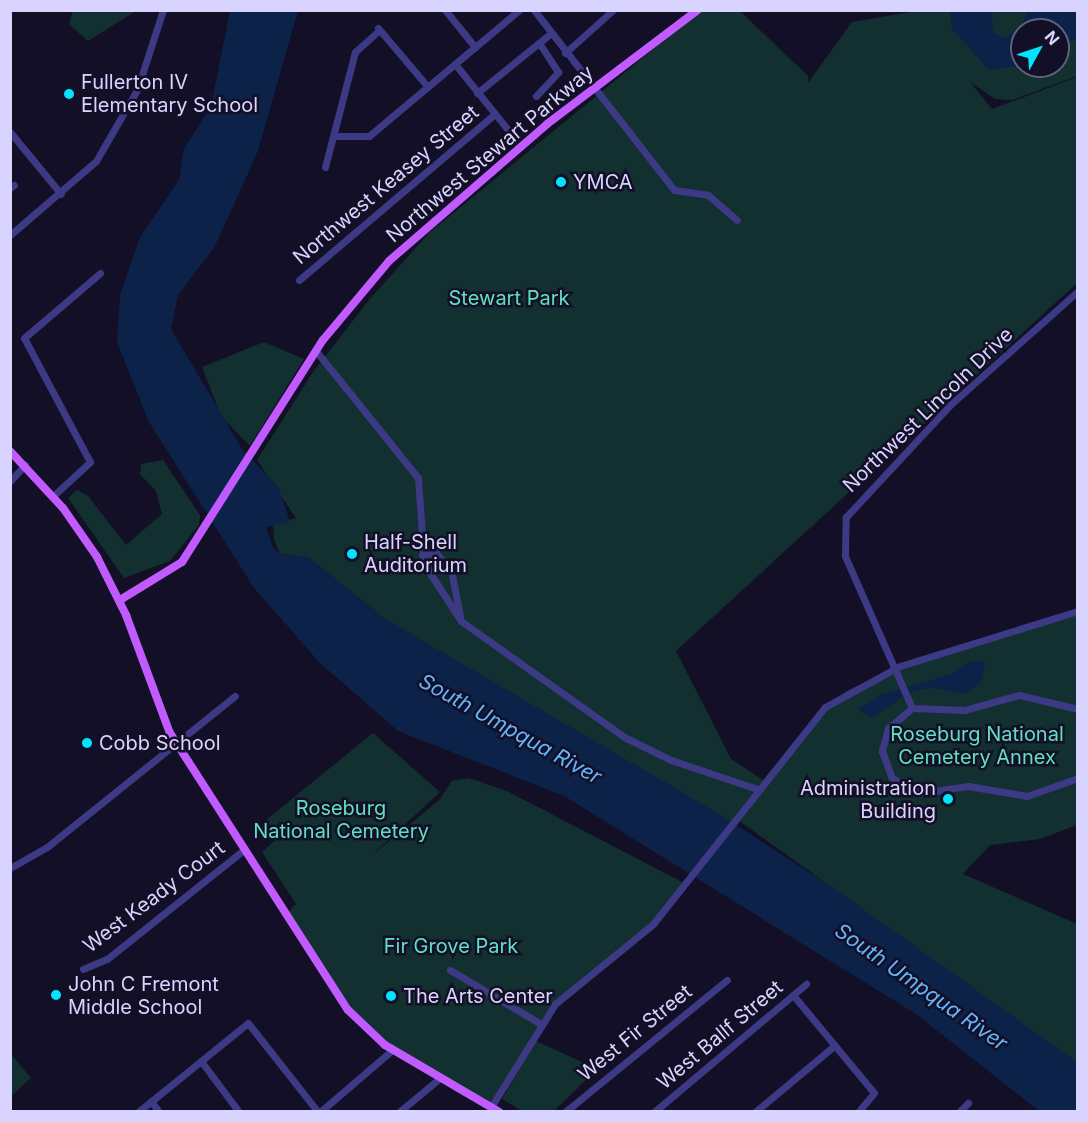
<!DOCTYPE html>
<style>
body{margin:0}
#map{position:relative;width:1088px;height:1122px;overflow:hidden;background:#130f26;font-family:Inter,sans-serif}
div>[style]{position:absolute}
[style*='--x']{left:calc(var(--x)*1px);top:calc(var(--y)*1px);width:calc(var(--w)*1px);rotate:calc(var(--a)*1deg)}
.green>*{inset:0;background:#12302f}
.water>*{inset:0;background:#0c2248}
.minor>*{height:7px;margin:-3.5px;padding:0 3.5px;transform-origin:3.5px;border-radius:3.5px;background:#3d3a85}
.major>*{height:8px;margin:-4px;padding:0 4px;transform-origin:4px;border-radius:4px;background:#c25bff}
.dots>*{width:16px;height:16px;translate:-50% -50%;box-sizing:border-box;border:3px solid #130f26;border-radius:50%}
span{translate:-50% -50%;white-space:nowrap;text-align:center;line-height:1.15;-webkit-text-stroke:5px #130f26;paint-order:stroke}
.poi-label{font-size:20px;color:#d9d4ff}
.left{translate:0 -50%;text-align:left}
.right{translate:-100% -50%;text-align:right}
.street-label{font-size:20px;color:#d9d4ff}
.park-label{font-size:20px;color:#5fe0c0}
.water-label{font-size:21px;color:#62b6ff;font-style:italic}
.frame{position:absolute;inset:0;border:12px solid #d9d4ff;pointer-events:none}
.north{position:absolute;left:1010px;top:18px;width:60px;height:60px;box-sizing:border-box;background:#130f26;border:2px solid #625e7d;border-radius:50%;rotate:50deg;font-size:16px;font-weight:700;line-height:24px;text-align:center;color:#d9d4ff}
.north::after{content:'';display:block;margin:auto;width:21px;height:27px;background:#00e5ff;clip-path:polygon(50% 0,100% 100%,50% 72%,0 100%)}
</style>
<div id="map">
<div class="green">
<i style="clip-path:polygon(73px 11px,73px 10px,136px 11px,88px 41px,69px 24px)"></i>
<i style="clip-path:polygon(evenodd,700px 11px,740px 11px,808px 76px,808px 83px,852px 22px,917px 11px,1077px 11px,1077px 76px,1012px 100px,995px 99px,970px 82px,992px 109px,1077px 77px,1077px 283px,676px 651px,731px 759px,763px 780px,816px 715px,846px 691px,881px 675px,1077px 611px,1077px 825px,1040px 839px,990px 845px,963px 874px,1077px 924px,1077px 1063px,735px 818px,714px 846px,527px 705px,384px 618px,309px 558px,280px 554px,274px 540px,273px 524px,296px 518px,257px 460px,313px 372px,369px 300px,429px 233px,700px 11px,1022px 30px,1058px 30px,1058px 66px,1022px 66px,1022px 30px)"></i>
<i style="clip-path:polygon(264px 342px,304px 359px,250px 446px,221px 416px,202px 367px)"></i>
<i style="clip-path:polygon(163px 460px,200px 515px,199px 525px,170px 561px,124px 578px,68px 498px,77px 490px,88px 496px,126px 545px,162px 514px,156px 491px,140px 474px,141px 464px)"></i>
<i style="clip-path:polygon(373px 733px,440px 792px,370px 857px,439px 800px,452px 781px,469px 778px,507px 791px,686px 884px,636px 942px,561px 999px,491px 1107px,362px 1026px,286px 914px,296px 904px,262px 852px,279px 837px,266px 820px)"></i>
<i style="clip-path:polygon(536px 1041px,597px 1069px,554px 1111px,522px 1111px,502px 1099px)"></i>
<i style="clip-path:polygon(10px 1053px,31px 1078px,11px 1096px,10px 1096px)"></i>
</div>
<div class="water">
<i style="clip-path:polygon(230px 11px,298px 11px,258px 151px,214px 248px,178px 295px,171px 329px,242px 449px,279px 488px,290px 522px,266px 527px,273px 547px,280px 554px,309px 558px,384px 618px,716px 812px,835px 889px,1077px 1062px,1077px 1111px,1039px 1111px,916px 1014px,564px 796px,398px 731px,320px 663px,254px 588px,149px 422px,117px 342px,120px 295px,140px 237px,179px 180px,184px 149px,211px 106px)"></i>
<i style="clip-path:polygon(950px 11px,991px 11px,994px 33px,1005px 38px,1019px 30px,1028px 11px,1077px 11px,1077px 39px,1058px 47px,1058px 30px,1022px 30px,1022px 66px,989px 70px,952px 29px)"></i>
<i style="clip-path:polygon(985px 661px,982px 681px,965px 694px,931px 688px,911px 692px,871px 718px,858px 709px,880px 695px,951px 674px,968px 662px)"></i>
</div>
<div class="minor">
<i style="--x:445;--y:10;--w:48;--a:51"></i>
<i style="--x:534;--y:10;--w:228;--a:52.1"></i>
<i style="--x:674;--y:190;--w:34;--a:8"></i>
<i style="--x:708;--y:195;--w:38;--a:41"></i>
<i style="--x:378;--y:28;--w:77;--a:49.7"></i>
<i style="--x:565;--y:53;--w:64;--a:-41.9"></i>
<i style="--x:455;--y:64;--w:91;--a:51.2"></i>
<i style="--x:477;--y:93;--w:95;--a:-39"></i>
<i style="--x:536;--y:96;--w:33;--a:-47"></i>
<i style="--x:558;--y:72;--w:35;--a:-123"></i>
<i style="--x:10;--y:132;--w:80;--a:50.6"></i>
<i style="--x:335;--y:136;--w:34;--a:0"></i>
<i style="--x:369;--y:136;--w:196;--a:-40"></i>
<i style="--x:325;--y:167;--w:119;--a:-75.4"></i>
<i style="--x:355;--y:52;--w:31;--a:-42"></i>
<i style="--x:10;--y:188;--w:5;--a:-37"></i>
<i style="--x:10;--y:235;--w:113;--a:-40.7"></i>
<i style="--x:96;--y:161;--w:82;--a:-60"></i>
<i style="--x:137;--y:90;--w:84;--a:-72"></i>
<i style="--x:299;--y:280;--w:257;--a:-40.3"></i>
<i style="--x:316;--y:351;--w:163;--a:51.2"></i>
<i style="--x:418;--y:478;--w:86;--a:86"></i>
<i style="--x:424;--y:564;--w:68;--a:57"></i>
<i style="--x:461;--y:621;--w:200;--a:35.4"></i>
<i style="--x:624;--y:737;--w:52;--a:26.1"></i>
<i style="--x:671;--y:760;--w:91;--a:18.6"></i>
<i style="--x:10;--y:481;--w:22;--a:-47"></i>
<i style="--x:53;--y:496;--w:50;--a:-42.6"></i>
<i style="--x:90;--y:462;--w:140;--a:-118"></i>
<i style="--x:24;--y:338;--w:100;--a:-40.5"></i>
<i style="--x:422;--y:555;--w:14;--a:-8"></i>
<i style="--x:436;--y:553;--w:23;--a:49"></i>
<i style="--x:451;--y:570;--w:47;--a:78.9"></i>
<i style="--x:912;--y:708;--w:166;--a:-113.8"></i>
<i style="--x:845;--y:556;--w:39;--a:-89"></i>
<i style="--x:846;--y:517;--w:153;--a:-47.1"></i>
<i style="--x:950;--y:405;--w:171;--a:-41.7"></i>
<i style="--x:1078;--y:709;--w:61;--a:-166.7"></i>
<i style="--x:1019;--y:695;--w:57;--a:164.7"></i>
<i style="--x:964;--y:710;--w:52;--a:-177.8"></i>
<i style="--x:912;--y:708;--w:31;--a:140"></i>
<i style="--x:888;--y:728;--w:24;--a:105"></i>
<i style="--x:882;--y:751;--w:29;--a:70"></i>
<i style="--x:892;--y:778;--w:33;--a:27"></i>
<i style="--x:921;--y:793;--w:48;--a:-8.5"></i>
<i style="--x:968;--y:786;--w:60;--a:9.6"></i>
<i style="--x:1027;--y:796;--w:54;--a:-19.4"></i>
<i style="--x:10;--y:868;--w:43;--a:-29.6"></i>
<i style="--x:47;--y:847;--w:241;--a:-38.8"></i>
<i style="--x:83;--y:969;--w:26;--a:-23"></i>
<i style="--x:107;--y:959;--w:176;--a:-38.6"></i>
<i style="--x:450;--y:970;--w:106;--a:30.7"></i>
<i style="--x:793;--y:995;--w:127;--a:50.4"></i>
<i style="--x:874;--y:1093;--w:25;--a:130"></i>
<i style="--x:201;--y:1061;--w:64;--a:53.3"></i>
<i style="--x:151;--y:1101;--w:14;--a:54"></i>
<i style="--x:491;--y:1107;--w:121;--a:-58.1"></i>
<i style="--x:555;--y:1004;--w:127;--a:-39.2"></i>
<i style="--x:653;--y:924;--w:277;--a:-51.6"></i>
<i style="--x:825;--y:707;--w:85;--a:-28.7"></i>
<i style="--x:900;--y:666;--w:186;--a:-17.2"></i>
<i style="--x:138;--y:1112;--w:141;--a:-39"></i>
<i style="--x:248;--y:1023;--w:113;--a:51.8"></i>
<i style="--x:320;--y:1112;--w:95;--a:-40.7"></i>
<i style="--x:399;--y:1112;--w:53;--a:-39.7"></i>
<i style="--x:565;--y:1112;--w:209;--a:-39.2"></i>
<i style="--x:654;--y:1112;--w:199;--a:-40.1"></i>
<i style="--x:755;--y:1112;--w:104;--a:-39.9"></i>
<i style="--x:959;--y:1112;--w:13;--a:-45"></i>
</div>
<div class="major">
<i style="--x:10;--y:451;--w:78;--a:47.1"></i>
<i style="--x:63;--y:508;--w:60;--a:55.2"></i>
<i style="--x:97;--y:557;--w:65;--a:63.4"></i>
<i style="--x:126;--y:615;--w:126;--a:69.6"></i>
<i style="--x:170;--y:733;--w:329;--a:57.3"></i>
<i style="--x:348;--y:1010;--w:51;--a:43.4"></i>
<i style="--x:385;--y:1045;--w:132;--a:30.4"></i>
<i style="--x:120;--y:600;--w:73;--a:-31.5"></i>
<i style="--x:182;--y:562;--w:263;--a:-57.6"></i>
<i style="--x:323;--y:340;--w:103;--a:-50.1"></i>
<i style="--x:389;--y:261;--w:209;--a:-40.9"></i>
<i style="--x:547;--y:124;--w:189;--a:-37.1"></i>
</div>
<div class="dots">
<i style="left:69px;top:94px;background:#00e5ff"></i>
<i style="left:561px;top:182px;background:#00e5ff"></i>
<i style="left:352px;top:554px;background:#00e5ff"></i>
<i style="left:87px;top:743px;background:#00e5ff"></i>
<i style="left:948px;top:799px;background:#00e5ff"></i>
<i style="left:56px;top:995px;background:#00e5ff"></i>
<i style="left:391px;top:996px;background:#00e5ff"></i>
</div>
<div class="poi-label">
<span class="left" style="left:81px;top:94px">Fullerton IV<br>Elementary School</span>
<span class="left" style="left:573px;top:182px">YMCA</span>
<span class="left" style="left:364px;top:554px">Half-Shell<br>Auditorium</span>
<span class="left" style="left:99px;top:743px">Cobb School</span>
<span class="right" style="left:936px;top:800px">Administration<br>Building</span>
<span class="left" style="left:68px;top:996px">John C Fremont<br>Middle School</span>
<span class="left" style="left:403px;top:996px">The Arts Center</span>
</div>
<div class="street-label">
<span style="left:490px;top:154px;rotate:-40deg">Northwest Stewart Parkway</span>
<span style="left:386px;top:185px;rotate:-40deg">Northwest Keasey Street</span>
<span style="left:928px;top:410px;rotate:-44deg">Northwest Lincoln Drive</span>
<span style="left:154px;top:897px;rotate:-37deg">West Keady Court</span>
<span style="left:635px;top:1033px;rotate:-39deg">West Fir Street</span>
<span style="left:720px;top:1035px;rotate:-40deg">West Ballf Street</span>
</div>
<div class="park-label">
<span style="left:509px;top:298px">Stewart Park</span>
<span style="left:977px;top:746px">Roseburg National<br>Cemetery Annex</span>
<span style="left:341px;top:820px">Roseburg<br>National Cemetery</span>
<span style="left:451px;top:946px">Fir Grove Park</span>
</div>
<div class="water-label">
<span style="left:510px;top:729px;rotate:29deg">South Umpqua River</span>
<span style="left:921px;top:987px;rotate:35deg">South Umpqua River</span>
</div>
<div class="frame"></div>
<div class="north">N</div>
</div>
